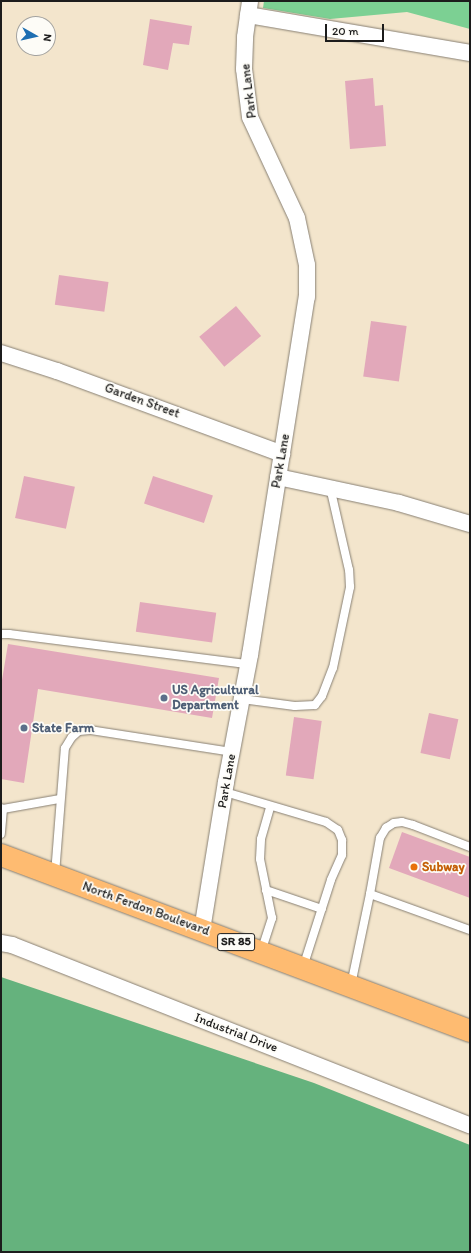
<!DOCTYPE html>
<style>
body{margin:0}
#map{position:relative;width:471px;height:1253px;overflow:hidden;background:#f3e5cc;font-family:Itim,sans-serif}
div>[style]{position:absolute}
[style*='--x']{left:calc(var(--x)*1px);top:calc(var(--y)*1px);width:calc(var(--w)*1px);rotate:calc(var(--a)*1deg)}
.green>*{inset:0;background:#7cd093}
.forest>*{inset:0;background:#65b27d}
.building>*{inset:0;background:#e2a8ba;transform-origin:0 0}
.roads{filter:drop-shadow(0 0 1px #888074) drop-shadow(0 0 1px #888074)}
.lane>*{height:8px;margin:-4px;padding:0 4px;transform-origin:4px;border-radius:4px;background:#fff}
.street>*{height:16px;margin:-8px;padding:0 8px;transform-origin:8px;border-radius:8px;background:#fff}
.primary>*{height:22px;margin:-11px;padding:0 11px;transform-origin:11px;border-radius:11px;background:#febb71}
.dots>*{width:11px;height:11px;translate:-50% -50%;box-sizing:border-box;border:2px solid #fdfcf7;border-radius:50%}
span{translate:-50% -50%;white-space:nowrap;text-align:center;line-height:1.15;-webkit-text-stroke:3.5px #fdfcf7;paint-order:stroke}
.shield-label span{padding:1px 3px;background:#fdfcf7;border:1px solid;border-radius:3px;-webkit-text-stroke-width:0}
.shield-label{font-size:12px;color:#1c1c1c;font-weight:700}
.street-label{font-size:13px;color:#1c1c1c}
.service-label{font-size:13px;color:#4e5e75;font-weight:700}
.left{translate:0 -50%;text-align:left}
.food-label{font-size:13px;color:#c56008;font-weight:700}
.frame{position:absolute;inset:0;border:2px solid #1c1c1c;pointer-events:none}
.north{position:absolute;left:16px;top:16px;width:40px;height:40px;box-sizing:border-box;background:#fdfcf7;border:1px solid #a3a29f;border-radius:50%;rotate:98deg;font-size:11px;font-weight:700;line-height:16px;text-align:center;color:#1c1c1c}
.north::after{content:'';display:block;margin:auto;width:14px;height:18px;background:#1f6fb2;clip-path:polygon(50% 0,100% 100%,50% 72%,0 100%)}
.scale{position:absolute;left:325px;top:24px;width:59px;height:18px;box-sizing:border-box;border:2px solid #1c1c1c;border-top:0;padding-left:5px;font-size:12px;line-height:14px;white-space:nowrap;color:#1c1c1c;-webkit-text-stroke:3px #fdfcf7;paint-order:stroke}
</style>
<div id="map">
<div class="green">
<i style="clip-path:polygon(264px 1px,470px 1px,470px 29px,407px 12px,330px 19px,263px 8px)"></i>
</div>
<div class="forest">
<i style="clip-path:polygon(1px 977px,314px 1083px,470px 1145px,470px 1252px,1px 1252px)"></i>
</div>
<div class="building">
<i style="clip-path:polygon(150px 19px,192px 26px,189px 45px,173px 43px,168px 70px,143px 65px)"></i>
<i style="clip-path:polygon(373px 78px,375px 106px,383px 105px,386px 146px,350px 149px,345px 81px)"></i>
<i style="left:59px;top:275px;width:50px;height:30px;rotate:8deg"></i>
<i style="left:236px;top:306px;width:39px;height:48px;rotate:50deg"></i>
<i style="left:371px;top:321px;width:36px;height:56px;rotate:8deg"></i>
<i style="left:24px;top:476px;width:52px;height:43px;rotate:12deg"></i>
<i style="left:153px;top:476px;width:63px;height:29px;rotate:18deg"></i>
<i style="left:140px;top:602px;width:77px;height:30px;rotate:8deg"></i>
<i style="clip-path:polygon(8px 644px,219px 678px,212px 718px,38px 689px,24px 783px,1px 779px,1px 686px)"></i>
<i style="left:429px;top:713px;width:30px;height:41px;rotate:12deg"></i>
<i style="left:294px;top:717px;width:28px;height:59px;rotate:8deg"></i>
<i style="clip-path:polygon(402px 832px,470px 857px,470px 898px,389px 868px)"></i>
</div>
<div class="roads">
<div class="lane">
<i style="--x:1;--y:634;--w:8;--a:0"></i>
<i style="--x:9;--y:634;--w:241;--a:7.2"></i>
<i style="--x:242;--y:699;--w:53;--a:7.5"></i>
<i style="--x:295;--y:706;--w:20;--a:-3"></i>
<i style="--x:315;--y:705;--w:11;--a:-52"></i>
<i style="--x:322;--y:696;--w:30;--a:-69"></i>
<i style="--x:333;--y:668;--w:83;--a:-78.1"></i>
<i style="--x:350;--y:587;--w:17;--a:-93"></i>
<i style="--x:349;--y:570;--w:85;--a:-102.9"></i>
<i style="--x:225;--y:792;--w:105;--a:16.5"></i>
<i style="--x:326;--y:822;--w:14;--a:34"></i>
<i style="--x:338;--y:830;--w:11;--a:68"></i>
<i style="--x:342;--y:840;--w:15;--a:90"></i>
<i style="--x:342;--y:855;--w:27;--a:114"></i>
<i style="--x:331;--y:880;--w:91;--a:107.8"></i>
<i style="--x:1;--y:808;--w:2;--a:27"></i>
<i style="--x:3;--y:809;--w:25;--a:95"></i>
<i style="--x:3;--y:809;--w:58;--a:-10"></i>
<i style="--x:55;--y:874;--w:126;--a:-85.5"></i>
<i style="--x:65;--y:748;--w:13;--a:-58"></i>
<i style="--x:72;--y:737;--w:9;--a:-41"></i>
<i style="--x:79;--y:731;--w:11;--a:-5"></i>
<i style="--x:90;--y:730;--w:144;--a:8.8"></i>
<i style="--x:266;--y:890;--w:59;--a:18.7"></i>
<i style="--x:370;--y:894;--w:57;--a:-79.9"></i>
<i style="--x:380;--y:838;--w:12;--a:-59"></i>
<i style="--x:386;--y:828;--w:9;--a:-32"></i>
<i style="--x:394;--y:823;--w:8;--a:-7"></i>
<i style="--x:402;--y:822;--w:11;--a:15"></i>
<i style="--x:413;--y:825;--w:61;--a:21.1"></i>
<i style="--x:261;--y:952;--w:36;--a:-72"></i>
<i style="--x:272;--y:918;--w:60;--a:-101.5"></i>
<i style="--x:260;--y:859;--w:20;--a:-87"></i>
<i style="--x:261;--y:839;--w:33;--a:-74"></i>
<i style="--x:351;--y:985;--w:93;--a:-78.2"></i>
<i style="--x:370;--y:894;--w:106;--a:19.8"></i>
</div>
<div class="street">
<i style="--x:248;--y:15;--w:225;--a:9.7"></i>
<i style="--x:1;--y:353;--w:59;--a:17.8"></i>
<i style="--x:57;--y:371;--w:240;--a:20.2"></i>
<i style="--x:278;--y:477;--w:124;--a:12.1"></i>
<i style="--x:399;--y:503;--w:74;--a:16.5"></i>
<i style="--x:202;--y:930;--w:150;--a:-80.8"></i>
<i style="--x:226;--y:782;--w:129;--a:-79.3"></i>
<i style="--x:250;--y:655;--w:363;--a:-81"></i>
<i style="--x:307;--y:297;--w:32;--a:-90"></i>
<i style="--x:307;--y:265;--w:48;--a:-102"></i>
<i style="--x:297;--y:218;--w:111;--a:-115"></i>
<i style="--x:250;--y:117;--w:48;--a:-97.1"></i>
<i style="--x:244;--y:69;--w:32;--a:-88"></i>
<i style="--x:245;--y:37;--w:36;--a:-82"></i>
<i style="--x:1;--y:943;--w:11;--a:10"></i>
<i style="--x:12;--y:945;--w:492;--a:21.5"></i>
</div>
<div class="primary">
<i style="--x:1;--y:855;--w:501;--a:20.57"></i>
</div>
</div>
<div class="dots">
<i style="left:164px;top:698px;background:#5c6f8a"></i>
<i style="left:24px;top:728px;background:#5c6f8a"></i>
<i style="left:414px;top:867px;background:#e8710a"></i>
</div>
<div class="shield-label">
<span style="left:236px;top:942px">SR 85</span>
</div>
<div class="street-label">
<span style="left:249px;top:91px;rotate:-97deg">Park Lane</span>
<span style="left:142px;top:401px;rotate:20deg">Garden Street</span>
<span style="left:281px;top:461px;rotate:-80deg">Park Lane</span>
<span style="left:227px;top:781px;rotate:-80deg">Park Lane</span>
<span style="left:146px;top:909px;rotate:20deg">North Ferdon Boulevard</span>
<span style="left:236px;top:1033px;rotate:21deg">Industrial Drive</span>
</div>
<div class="service-label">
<span class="left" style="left:172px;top:698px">US Agricultural<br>Department</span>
<span class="left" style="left:32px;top:728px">State Farm</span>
</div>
<div class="food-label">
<span class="left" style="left:422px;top:867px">Subway</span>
</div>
<div class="frame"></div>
<div class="north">N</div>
<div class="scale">20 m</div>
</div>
